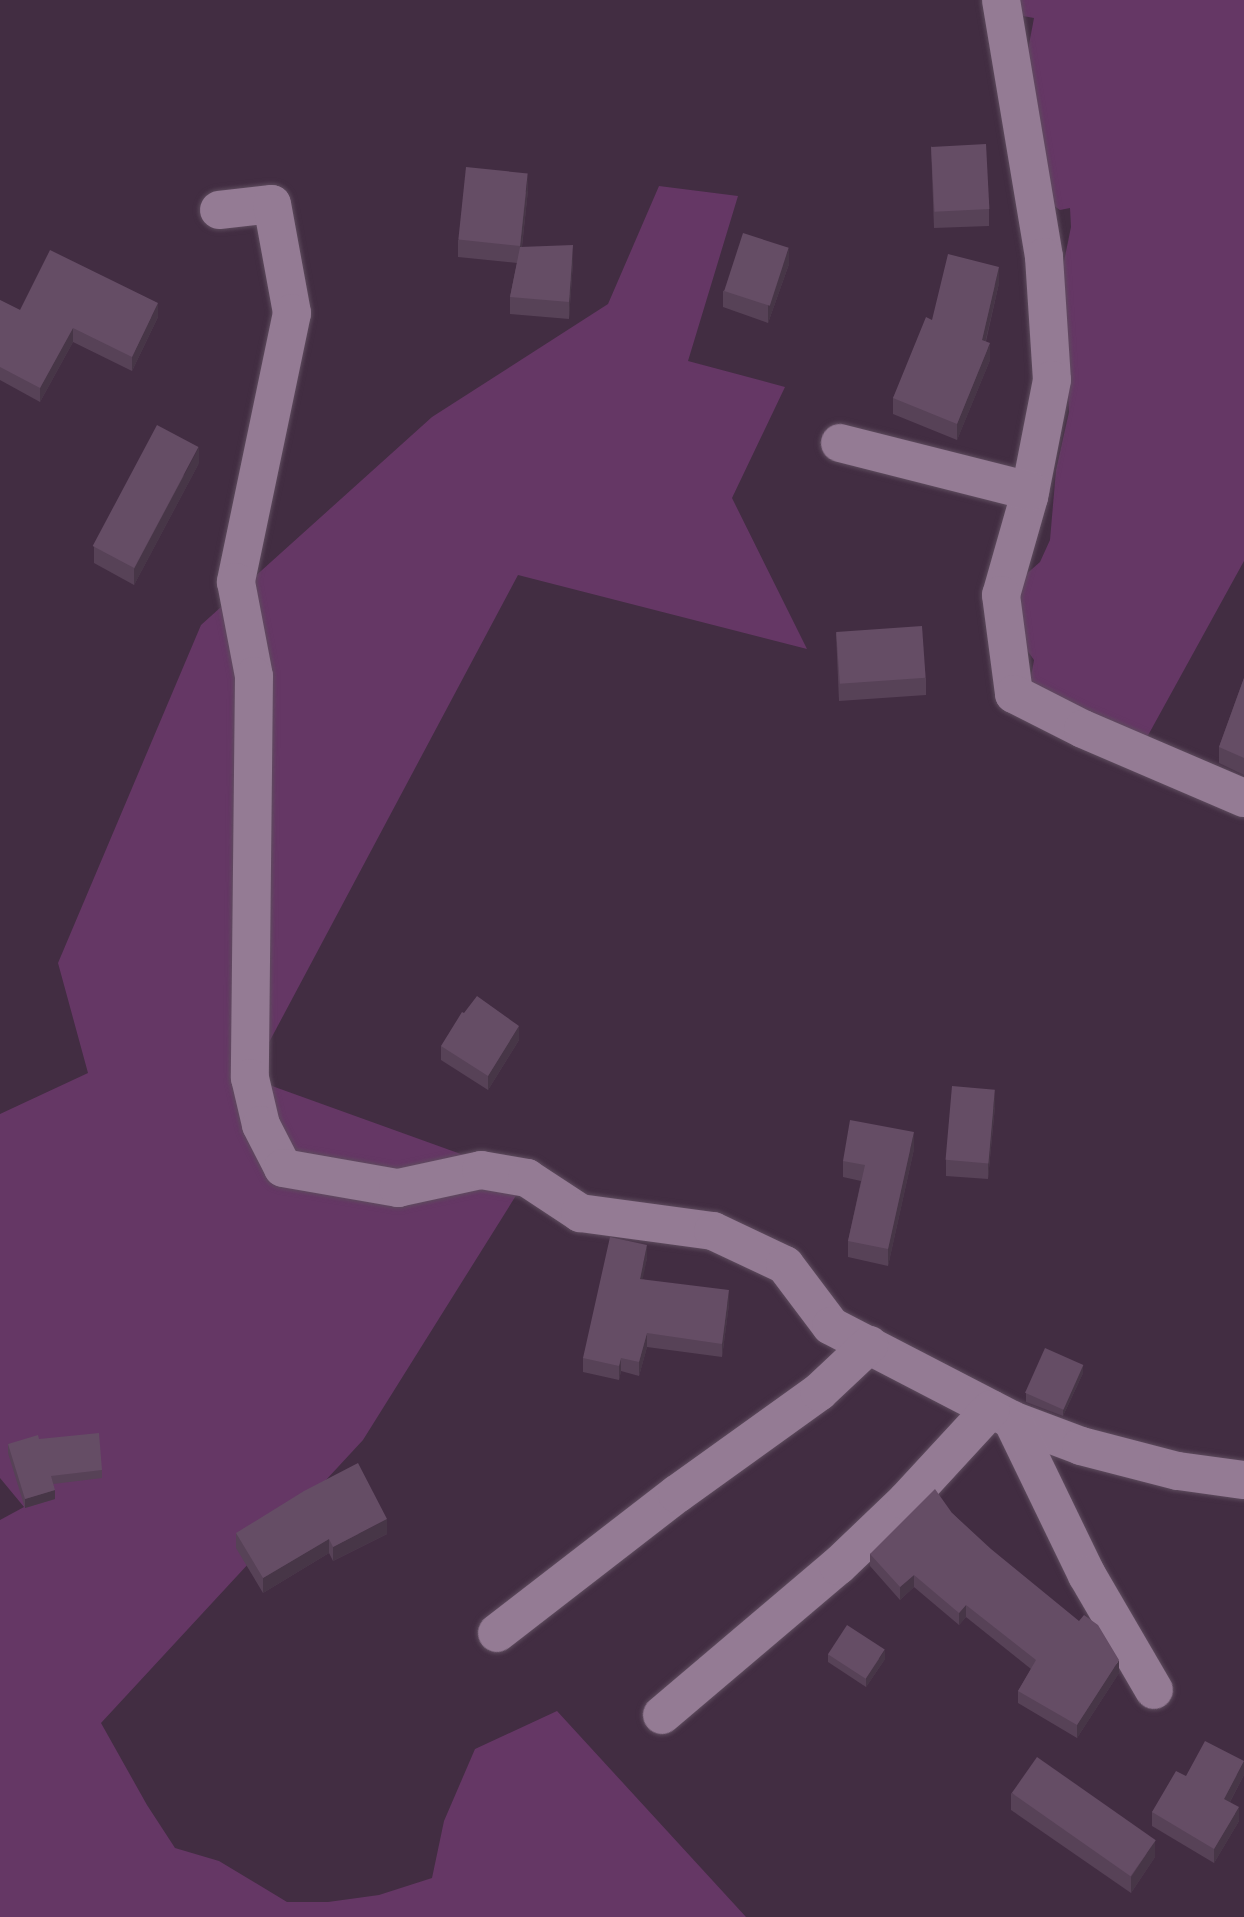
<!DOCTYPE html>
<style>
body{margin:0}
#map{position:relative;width:1244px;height:1917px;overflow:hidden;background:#422d42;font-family:Signika,sans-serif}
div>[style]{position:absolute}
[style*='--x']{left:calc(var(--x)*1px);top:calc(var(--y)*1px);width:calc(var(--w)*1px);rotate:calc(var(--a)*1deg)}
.green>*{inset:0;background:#653765}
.roads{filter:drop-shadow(0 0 2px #5e4c5e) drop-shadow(0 0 2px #5e4c5e)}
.street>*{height:38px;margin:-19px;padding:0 19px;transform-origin:19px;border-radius:19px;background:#947b94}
.wall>*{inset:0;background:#574257}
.shaded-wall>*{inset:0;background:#473647}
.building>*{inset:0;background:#654d65;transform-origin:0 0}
span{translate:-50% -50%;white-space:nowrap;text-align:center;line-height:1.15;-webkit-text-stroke:5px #382337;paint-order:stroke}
</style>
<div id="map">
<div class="green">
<i style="clip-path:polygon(1011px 0,1244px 0,1244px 561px,1146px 739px,1101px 722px,1030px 682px,1034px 660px,1027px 650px,1011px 597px,1024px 576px,1040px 562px,1050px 540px,1056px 470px,1069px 412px,1062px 271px,1071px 227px,1070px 208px,1060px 210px,1051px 204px,1027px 55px,1034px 18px,1023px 16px)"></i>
<i style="clip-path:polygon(659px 186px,738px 196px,688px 361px,785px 387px,732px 498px,807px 649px,518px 575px,250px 1078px,527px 1178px,363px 1440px,101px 1723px,147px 1805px,175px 1848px,219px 1861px,287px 1902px,328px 1902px,379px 1895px,432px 1878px,444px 1821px,475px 1749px,557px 1711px,746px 1917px,0 1917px,0 1520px,24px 1507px,0 1478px,0 1114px,88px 1073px,58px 963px,201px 625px,432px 417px,608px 304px)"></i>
</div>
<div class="roads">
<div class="street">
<i style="--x:1001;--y:0;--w:261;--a:80.5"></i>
<i style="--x:1044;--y:257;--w:123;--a:86.3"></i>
<i style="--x:1052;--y:380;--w:119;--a:101.1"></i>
<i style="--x:1029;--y:497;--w:102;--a:105.9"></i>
<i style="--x:1001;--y:595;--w:100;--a:82.5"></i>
<i style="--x:1014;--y:694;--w:77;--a:26.9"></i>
<i style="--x:1083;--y:729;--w:175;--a:23.2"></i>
<i style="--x:219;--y:210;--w:53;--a:-6.5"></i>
<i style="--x:272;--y:204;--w:111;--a:79.6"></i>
<i style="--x:292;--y:313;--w:275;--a:101.8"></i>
<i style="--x:236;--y:582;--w:96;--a:79.2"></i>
<i style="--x:254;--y:676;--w:402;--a:90.6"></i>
<i style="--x:250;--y:1078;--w:48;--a:76.8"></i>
<i style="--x:261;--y:1125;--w:48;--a:62.9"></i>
<i style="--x:283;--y:1168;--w:117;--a:9.9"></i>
<i style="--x:398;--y:1188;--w:85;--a:-12.2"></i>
<i style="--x:481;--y:1170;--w:47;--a:9.9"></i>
<i style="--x:527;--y:1178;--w:64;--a:33.4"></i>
<i style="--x:580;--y:1213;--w:134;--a:7.7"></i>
<i style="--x:713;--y:1231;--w:80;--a:25.3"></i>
<i style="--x:785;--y:1265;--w:76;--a:53"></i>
<i style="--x:831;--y:1326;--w:204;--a:27.4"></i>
<i style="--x:1012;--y:1420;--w:74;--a:20.6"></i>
<i style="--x:1081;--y:1446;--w:100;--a:14.5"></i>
<i style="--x:1178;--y:1471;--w:67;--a:7.8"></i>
<i style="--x:840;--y:443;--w:196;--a:14.2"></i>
<i style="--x:1012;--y:1420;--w:172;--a:64.2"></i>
<i style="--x:1087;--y:1575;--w:133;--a:59.8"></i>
<i style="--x:497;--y:1633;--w:227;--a:-37.7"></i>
<i style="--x:677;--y:1494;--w:175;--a:-35.7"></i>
<i style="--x:819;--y:1392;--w:69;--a:-43.2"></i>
<i style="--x:662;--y:1715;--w:231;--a:-40.3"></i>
<i style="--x:838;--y:1566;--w:94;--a:-43.7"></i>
<i style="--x:906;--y:1501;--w:125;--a:-47.3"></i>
</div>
</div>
<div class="wall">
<i style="clip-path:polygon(931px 146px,989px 209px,989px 226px,934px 228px)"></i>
<i style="clip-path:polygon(528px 190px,522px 247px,573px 262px,569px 319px,510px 314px,510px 297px,517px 263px,458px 257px,458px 240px)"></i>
<i style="clip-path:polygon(789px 264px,768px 323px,723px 307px,723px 291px)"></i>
<i style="clip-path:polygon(999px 283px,986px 341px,990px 360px,957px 440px,893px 414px,893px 398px,932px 320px)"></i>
<i style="clip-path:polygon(0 300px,20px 310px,158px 317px,132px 371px,73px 342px,40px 402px,0 380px)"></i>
<i style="clip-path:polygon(199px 463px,134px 585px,94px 563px,94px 547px)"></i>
<i style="clip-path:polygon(836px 633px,926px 678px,926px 695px,839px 701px)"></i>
<i style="clip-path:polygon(1244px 678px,1244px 775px,1219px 763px,1219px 747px)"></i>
<i style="clip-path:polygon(519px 1040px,488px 1090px,441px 1060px,441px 1046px)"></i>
<i style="clip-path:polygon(995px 1106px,988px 1179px,946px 1176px,946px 1160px)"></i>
<i style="clip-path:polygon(914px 1149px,888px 1266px,848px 1257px,848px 1241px,861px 1181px,843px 1177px,843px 1161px)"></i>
<i style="clip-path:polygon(647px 1258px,642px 1279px,729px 1304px,722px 1357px,647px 1347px,639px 1376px,621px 1371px,619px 1380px,583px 1372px,583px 1358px)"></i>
<i style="clip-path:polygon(1083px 1373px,1063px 1416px,1026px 1402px,1026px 1393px)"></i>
<i style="clip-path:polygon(39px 1439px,102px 1470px,102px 1478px,53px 1484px,55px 1499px,25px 1508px,8px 1453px,8px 1444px)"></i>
<i style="clip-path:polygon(952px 1513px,1119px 1673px,1077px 1738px,1018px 1703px,1018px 1691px,1031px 1669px,966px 1617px,959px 1625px,914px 1587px,900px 1600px,870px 1566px,870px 1554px)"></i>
<i style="clip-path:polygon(236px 1533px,387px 1534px,333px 1561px,329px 1553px,263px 1593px,236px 1548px)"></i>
<i style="clip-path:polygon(828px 1654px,885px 1659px,866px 1687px,828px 1662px)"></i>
<i style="clip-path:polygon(1244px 1775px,1230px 1802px,1239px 1821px,1214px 1863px,1152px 1826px,1152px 1812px,1186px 1776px)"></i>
<i style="clip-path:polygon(1011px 1793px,1155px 1857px,1131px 1893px,1011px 1810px)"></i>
</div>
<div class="shaded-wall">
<i style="clip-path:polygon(528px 174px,528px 190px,520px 263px,520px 247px)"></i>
<i style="clip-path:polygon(573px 245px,573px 262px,569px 319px,569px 302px)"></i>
<i style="clip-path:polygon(789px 248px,789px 264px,768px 323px,768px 306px)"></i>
<i style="clip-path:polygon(999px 267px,999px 283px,982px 356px,982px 340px)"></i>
<i style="clip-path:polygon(158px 303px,158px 317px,132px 371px,132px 357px)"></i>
<i style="clip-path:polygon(73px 328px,73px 342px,40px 402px,40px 388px)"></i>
<i style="clip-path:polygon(990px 343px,990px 360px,957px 440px,957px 424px)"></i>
<i style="clip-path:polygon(199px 447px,199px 463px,134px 585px,134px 569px)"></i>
<i style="clip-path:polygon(519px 1026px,519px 1040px,488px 1090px,488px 1076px)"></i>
<i style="clip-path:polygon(995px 1090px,995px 1106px,988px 1179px,988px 1163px)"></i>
<i style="clip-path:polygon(914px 1132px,914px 1149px,888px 1266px,888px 1249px)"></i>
<i style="clip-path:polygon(647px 1245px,647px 1258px,640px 1292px,640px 1279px)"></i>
<i style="clip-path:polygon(729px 1290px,729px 1304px,722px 1357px,722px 1344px)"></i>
<i style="clip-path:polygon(647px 1333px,647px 1347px,639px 1376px,639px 1362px)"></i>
<i style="clip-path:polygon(621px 1358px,621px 1371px,619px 1380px,619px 1366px)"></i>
<i style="clip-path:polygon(1083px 1365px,1083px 1373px,1063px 1416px,1063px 1408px)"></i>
<i style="clip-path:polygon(55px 1490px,55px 1499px,25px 1508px,25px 1499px)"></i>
<i style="clip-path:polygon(387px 1519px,387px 1534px,333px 1561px,333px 1547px)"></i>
<i style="clip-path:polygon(329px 1539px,329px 1553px,263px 1593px,263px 1578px)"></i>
<i style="clip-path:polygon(914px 1575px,914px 1587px,900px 1600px,900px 1587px)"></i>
<i style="clip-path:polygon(966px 1605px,966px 1617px,959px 1625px,959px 1613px)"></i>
<i style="clip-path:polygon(885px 1650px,885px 1659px,866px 1687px,866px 1678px)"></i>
<i style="clip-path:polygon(1119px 1660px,1119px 1673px,1077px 1738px,1077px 1725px)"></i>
<i style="clip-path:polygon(1244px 1761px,1244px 1775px,1224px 1813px,1224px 1799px)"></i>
<i style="clip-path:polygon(1239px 1807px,1239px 1821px,1214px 1863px,1214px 1849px)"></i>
<i style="clip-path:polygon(1155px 1841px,1155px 1857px,1131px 1893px,1131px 1877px)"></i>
</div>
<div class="building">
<i style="left:986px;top:144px;width:65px;height:55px;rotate:87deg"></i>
<i style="left:466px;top:167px;width:62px;height:73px;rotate:6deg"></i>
<i style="left:743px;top:233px;width:48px;height:61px;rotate:18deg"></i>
<i style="clip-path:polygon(573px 245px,569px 302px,510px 297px,520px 247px)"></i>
<i style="clip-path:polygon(50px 250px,158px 303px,132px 357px,73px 328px,40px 388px,0 367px,0 300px,20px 310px)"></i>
<i style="clip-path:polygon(948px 254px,999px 267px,982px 340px,990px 343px,957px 424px,893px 398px,926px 317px,932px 320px)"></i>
<i style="left:157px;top:425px;width:47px;height:137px;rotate:28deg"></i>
<i style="left:922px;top:626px;width:52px;height:86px;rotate:86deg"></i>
<i style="clip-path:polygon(1244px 678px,1244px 758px,1219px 747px)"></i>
<i style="clip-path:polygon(477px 996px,519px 1026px,488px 1076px,441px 1046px,462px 1012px,464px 1013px)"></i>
<i style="left:952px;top:1086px;width:43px;height:74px;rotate:5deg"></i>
<i style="clip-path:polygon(850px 1120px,914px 1132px,888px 1249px,848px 1241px,865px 1165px,843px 1161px)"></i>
<i style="clip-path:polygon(610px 1237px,647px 1245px,640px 1279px,729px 1290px,722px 1344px,647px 1333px,639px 1362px,621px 1358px,619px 1366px,583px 1358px)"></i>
<i style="left:1045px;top:1348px;width:42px;height:49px;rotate:24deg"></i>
<i style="clip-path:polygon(99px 1433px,102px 1470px,51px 1476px,55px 1490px,25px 1499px,8px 1444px,38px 1435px,39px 1439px)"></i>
<i style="clip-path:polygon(358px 1463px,387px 1519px,333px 1547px,329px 1539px,263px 1578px,236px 1533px,304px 1491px)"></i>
<i style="clip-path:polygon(935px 1489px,952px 1513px,991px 1549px,1079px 1621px,1084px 1615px,1098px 1625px,1119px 1660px,1077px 1725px,1018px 1691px,1036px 1660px,966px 1605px,959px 1613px,914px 1575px,900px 1587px,870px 1554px)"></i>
<i style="left:847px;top:1625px;width:45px;height:35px;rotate:33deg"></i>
<i style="clip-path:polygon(1205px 1741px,1244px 1761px,1224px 1799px,1239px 1807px,1214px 1849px,1152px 1812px,1176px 1771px,1186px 1776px)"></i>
<i style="left:1037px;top:1757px;width:145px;height:44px;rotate:35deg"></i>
</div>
</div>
